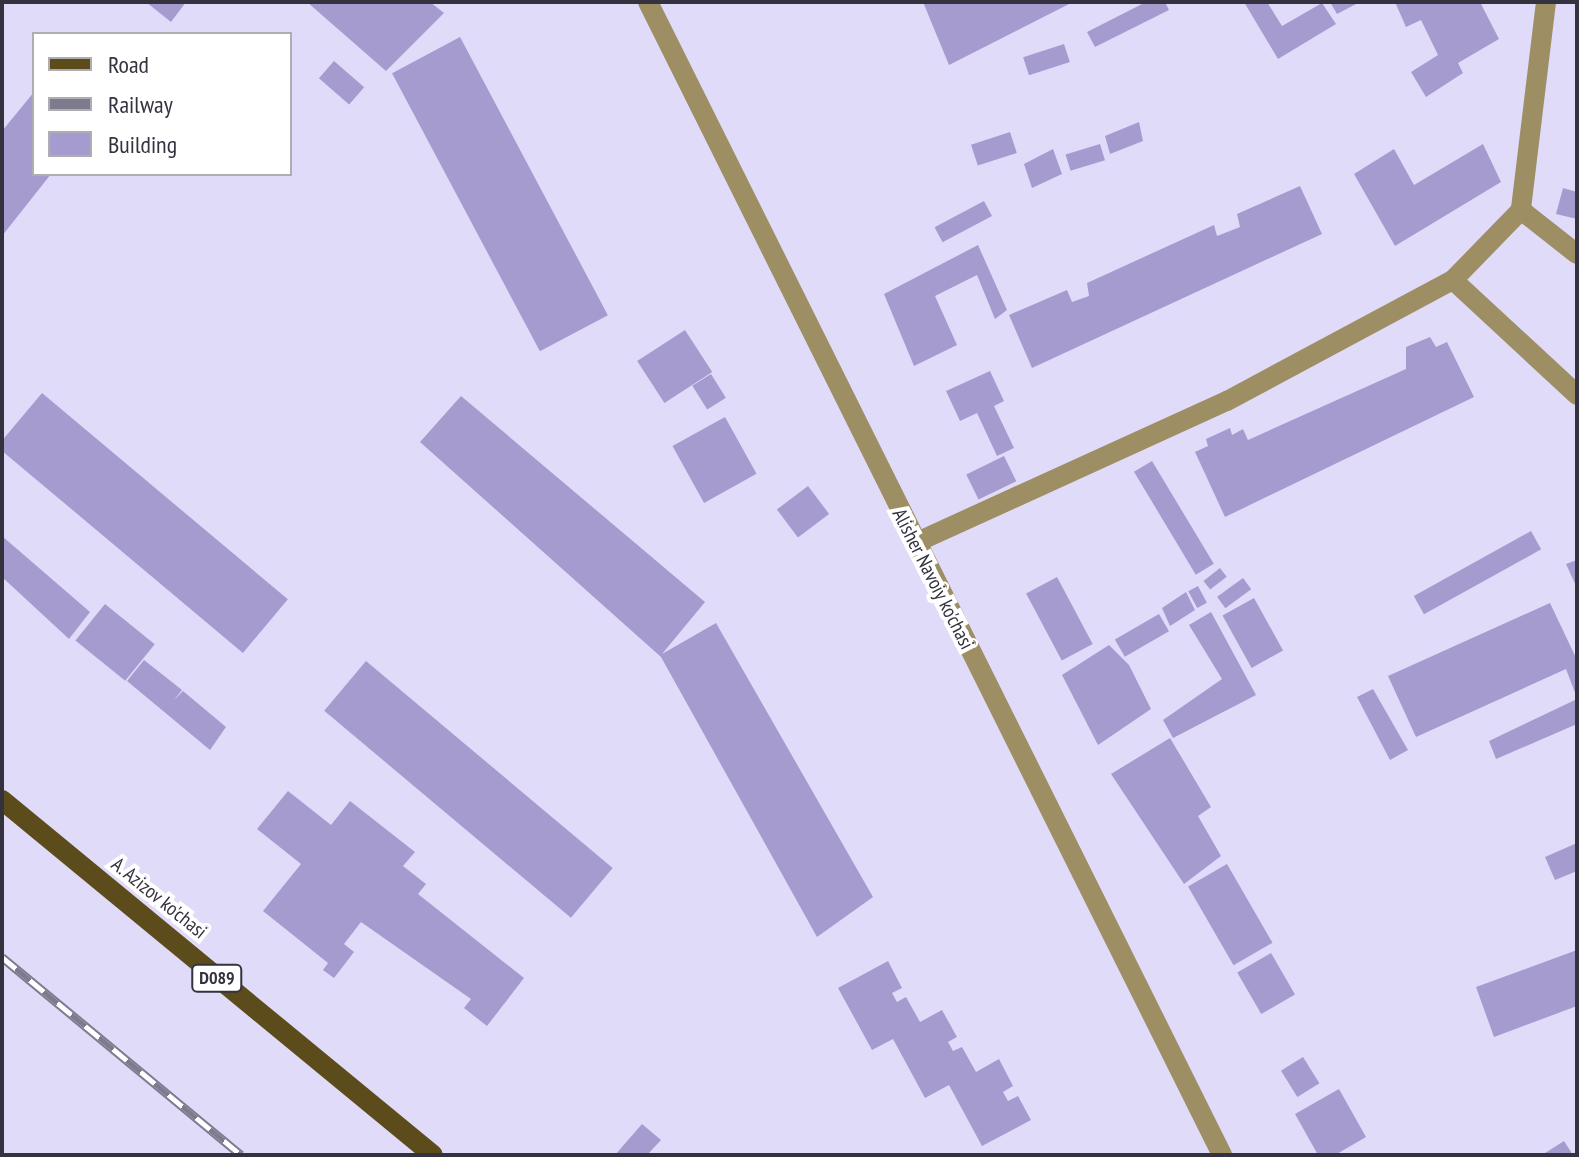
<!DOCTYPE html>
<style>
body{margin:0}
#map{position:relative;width:1579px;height:1157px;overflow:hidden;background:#e1dbfa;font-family:"PT Sans Narrow",sans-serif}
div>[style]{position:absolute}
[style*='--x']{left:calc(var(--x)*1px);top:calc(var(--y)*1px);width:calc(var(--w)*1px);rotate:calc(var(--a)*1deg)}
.building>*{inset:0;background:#a69bcf;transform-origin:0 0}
.minor>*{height:20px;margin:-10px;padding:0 10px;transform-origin:10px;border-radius:10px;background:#9d8e63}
.major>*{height:20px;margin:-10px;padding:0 10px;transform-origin:10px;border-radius:10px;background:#5c4c1b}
.rail>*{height:9px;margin-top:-4.5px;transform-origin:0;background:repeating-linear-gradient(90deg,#fff 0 18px,#7f7b8f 0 36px);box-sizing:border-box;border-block:2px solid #7f7b8f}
span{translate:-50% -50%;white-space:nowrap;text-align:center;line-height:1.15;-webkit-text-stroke:8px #fff;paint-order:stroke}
.shield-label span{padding:2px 6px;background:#fff;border:2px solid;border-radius:6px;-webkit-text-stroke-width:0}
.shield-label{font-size:18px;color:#34323e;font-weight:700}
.street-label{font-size:20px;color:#34323e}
.frame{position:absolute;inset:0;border:4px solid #34323e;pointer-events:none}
.legend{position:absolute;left:32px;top:32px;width:260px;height:144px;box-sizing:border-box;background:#fff;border:2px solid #aeadb2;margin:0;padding:10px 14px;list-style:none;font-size:24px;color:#34323e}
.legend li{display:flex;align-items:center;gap:16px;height:40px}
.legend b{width:40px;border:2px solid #aeadb2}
</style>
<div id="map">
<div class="building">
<i style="clip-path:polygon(146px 2px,186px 2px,171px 22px)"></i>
<i style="clip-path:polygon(307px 2px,430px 2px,444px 13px,386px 71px)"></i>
<i style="clip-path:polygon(923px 2px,1073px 2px,949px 65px)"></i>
<i style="clip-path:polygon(1146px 2px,1165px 2px,1169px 10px,1095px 47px,1087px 32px)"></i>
<i style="clip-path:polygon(1244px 2px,1267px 2px,1282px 26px,1322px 3px,1336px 24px,1278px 59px)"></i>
<i style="clip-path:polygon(1330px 2px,1360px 2px,1337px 14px)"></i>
<i style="clip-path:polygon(1395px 2px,1480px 2px,1499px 39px,1458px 63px,1463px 73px,1426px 97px,1411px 72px,1438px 55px,1421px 20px,1406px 27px)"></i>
<i style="left:460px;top:37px;width:315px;height:77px;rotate:62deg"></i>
<i style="left:1064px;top:44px;width:19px;height:43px;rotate:72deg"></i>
<i style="left:334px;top:61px;width:40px;height:23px;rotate:41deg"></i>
<i style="clip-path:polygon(34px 92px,34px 174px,51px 174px,2px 236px,2px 131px)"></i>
<i style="clip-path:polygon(1139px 122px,1143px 141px,1110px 154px,1105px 136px)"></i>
<i style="left:1010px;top:132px;width:22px;height:41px;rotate:72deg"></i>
<i style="left:1100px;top:144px;width:17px;height:36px;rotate:73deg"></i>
<i style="clip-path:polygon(1483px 144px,1501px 182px,1395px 246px,1354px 174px,1394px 149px,1414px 185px)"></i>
<i style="clip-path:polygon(1053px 149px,1062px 174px,1032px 188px,1024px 164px)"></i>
<i style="clip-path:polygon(1300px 186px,1322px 234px,1032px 368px,1009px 315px,1067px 290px,1072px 302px,1089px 296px,1087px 283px,1214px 225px,1217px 236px,1240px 227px,1237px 214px)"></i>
<i style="clip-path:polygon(1563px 188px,1577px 192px,1577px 219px,1556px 214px)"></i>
<i style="left:984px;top:201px;width:17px;height:56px;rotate:62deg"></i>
<i style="clip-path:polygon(978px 245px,1007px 310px,995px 319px,977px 275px,935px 296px,957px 345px,914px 366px,884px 294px)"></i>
<i style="left:685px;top:330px;width:50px;height:57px;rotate:57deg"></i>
<i style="clip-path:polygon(1430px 337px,1436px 347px,1447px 342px,1474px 397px,1225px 517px,1195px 452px,1208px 446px,1206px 439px,1230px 428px,1232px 435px,1243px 429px,1248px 440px,1406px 369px,1406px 347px)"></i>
<i style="clip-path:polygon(990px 371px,1004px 401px,994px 406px,1014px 448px,997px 456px,977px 413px,960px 421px,946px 391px)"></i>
<i style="left:711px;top:374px;width:28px;height:22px;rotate:58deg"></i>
<i style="left:42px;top:393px;width:321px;height:70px;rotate:40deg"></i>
<i style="clip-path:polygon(461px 396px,705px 602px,662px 654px,716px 623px,873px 897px,817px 937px,661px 657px,420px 442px)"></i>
<i style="left:725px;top:417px;width:65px;height:60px;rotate:61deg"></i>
<i style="left:1004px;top:456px;width:28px;height:42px;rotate:64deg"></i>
<i style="left:1152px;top:461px;width:120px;height:21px;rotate:59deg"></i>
<i style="left:808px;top:486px;width:35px;height:39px;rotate:53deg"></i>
<i style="left:1531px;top:531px;width:21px;height:134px;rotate:61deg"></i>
<i style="clip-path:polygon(2px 536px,90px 612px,69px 639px,2px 577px)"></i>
<i style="clip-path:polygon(1577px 560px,1577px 588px,1566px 564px)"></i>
<i style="left:1220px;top:568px;width:11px;height:21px;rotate:52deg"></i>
<i style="left:1057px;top:577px;width:76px;height:35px;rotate:62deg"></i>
<i style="left:1243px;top:578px;width:14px;height:32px;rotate:54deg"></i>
<i style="left:1198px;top:586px;width:19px;height:11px;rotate:62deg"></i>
<i style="clip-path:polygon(1186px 592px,1195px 610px,1170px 626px,1162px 608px)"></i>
<i style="left:1254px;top:598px;width:60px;height:36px;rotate:61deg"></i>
<i style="clip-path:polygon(1550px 603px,1577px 660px,1577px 698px,1566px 669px,1416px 737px,1388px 676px)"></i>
<i style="left:105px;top:604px;width:64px;height:47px;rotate:39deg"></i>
<i style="clip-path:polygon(1211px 612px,1256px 695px,1173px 738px,1163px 720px,1222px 679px,1189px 625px)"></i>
<i style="left:1159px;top:614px;width:20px;height:51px;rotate:60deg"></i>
<i style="clip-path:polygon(1109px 645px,1129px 665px,1151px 709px,1098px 745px,1062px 675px)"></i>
<i style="clip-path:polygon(144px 660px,182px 690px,174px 700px,183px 691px,226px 727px,210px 750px,127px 681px)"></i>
<i style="left:366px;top:661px;width:322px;height:65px;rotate:40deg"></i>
<i style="clip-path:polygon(1373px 689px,1408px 750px,1390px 760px,1357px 697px)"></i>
<i style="clip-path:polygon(1577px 699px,1577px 724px,1496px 759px,1489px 741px)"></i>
<i style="clip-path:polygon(1170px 738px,1211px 807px,1198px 816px,1221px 856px,1184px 884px,1111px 774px)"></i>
<i style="clip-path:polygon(288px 791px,331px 825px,350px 801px,415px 852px,403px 866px,426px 884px,418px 894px,524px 978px,487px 1026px,464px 1008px,471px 999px,361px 922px,344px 944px,354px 952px,334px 978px,323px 970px,328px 963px,263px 911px,301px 864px,257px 829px)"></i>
<i style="clip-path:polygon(1577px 843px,1577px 871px,1555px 880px,1545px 857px)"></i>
<i style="left:1227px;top:864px;width:91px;height:45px;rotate:60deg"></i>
<i style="clip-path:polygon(1577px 950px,1577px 1006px,1494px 1037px,1476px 987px)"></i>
<i style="left:1271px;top:953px;width:48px;height:39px;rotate:60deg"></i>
<i style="clip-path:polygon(888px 961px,902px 988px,892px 993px,897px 1002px,906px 997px,920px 1022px,942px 1010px,957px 1037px,948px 1042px,953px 1051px,962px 1047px,976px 1072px,999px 1059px,1013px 1086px,1003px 1092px,1008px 1101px,1018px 1096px,1031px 1120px,982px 1146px,949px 1085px,925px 1098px,893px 1039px,872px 1050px,838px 988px)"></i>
<i style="left:1303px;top:1057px;width:31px;height:26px;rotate:58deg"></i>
<i style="clip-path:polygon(1339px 1089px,1366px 1137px,1335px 1155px,1318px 1155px,1295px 1114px)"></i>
<i style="clip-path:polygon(642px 1124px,661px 1140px,647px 1155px,615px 1155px)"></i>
<i style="clip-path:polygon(1564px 1141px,1573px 1155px,1542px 1155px)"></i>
</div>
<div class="minor">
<i style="--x:648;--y:2;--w:1288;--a:63.53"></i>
<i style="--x:1546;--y:2;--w:209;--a:96.9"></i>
<i style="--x:1521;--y:210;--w:71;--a:38.2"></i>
<i style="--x:1453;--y:280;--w:169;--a:42.8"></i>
<i style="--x:915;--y:543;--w:343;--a:-24.5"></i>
<i style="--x:1227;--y:401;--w:256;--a:-28.2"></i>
<i style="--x:1453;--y:280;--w:98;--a:-45.8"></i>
</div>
<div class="major">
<i style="--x:2;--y:800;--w:558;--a:39.48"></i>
</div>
<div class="rail">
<i style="--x:2;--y:957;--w:310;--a:39.6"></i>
</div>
<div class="shield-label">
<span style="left:217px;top:978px">D089</span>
</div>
<div class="street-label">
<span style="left:933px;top:579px;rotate:63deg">Alisher Navoiy ko'chasi</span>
<span style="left:159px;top:898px;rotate:39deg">A. Azizov ko'chasi</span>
</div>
<div class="frame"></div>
<ul class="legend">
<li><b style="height:10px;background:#5c4c1b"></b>Road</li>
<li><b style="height:10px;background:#7f7b8f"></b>Railway</li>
<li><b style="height:22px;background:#a69bcf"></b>Building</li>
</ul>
</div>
